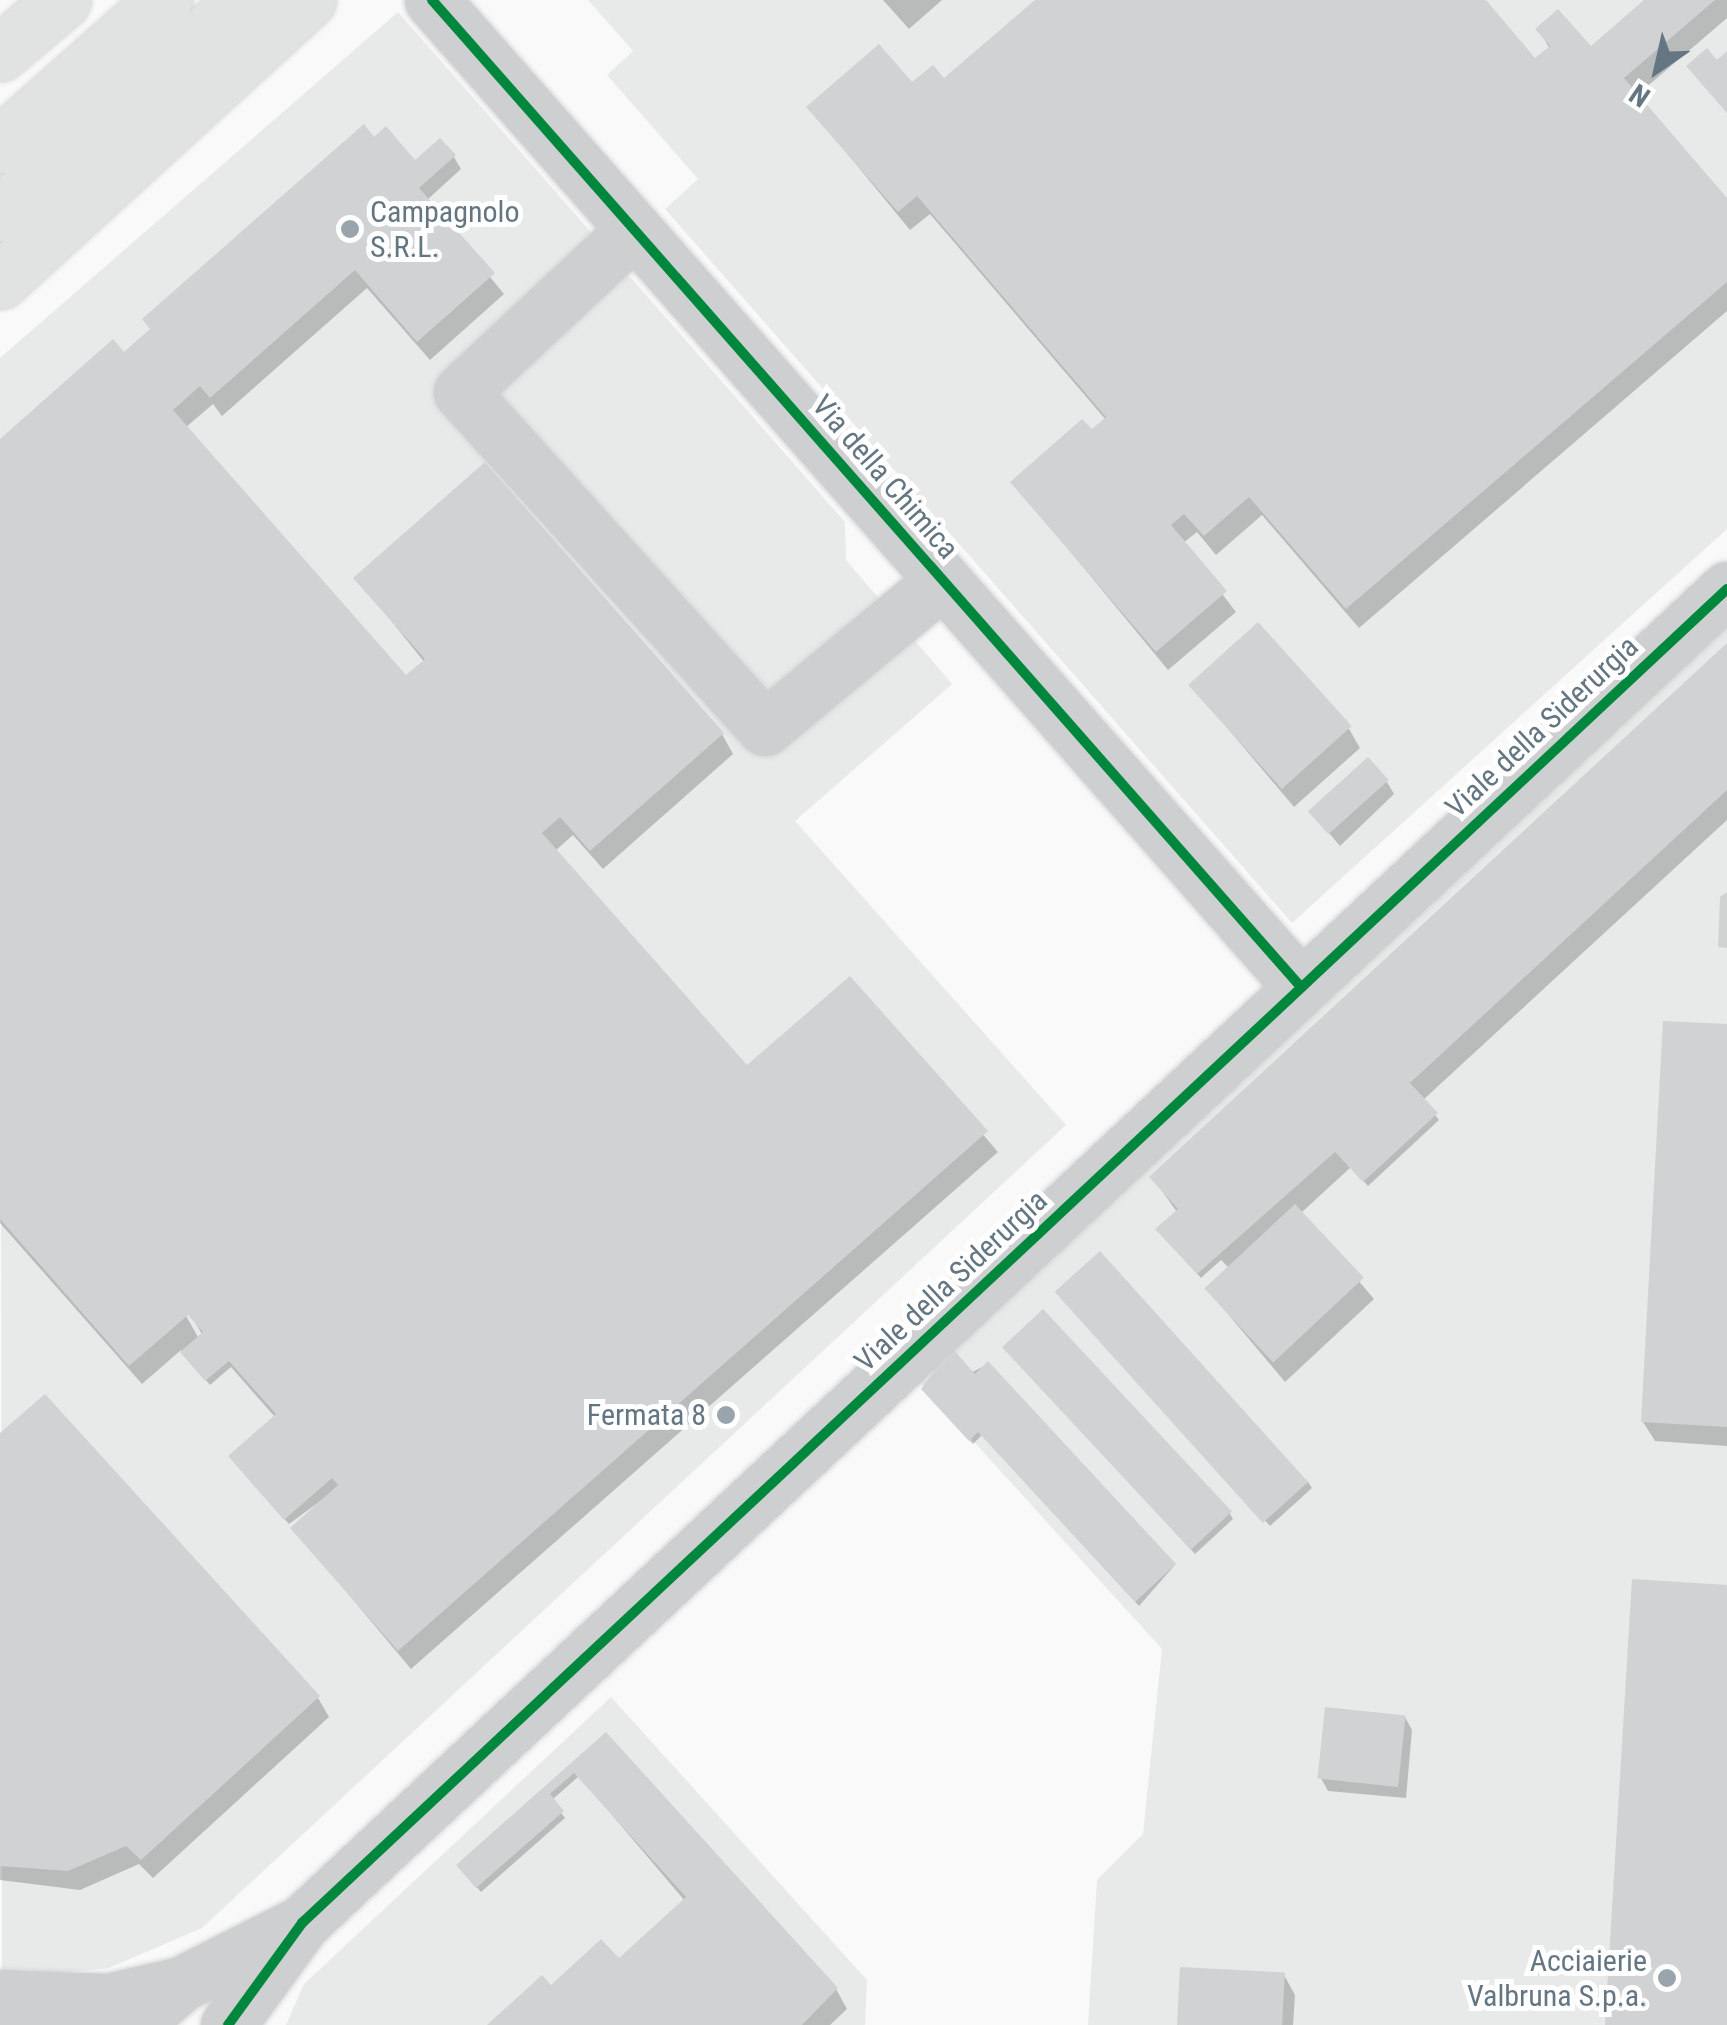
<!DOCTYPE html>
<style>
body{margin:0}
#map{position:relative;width:1727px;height:2025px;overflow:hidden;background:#f9f9f9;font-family:"Roboto Condensed",sans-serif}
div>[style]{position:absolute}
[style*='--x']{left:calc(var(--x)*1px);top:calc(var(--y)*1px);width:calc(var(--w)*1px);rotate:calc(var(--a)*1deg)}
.built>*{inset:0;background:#e8e9e9}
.shadow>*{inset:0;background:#0003}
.building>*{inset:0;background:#d0d2d3;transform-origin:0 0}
.roads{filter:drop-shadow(0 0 2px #d5d6d6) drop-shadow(0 0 2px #d5d6d6)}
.minor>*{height:55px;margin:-27.5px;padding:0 27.5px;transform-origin:27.5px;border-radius:27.5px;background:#cecfd0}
.highway>*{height:55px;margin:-27.5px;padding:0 27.5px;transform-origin:27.5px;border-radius:27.5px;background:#e1e2e2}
.cycleway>*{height:10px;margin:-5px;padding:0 5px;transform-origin:5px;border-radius:5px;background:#00873e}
.dots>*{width:28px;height:28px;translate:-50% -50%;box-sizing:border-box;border:5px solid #fff;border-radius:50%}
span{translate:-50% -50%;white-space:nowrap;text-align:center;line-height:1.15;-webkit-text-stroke:10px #fff;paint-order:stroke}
.poi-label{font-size:30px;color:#657683}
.left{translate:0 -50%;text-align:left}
.right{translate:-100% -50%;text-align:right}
.street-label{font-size:30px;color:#657683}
.north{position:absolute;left:1607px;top:20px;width:100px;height:100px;-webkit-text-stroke:8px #fff;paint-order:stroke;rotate:214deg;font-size:28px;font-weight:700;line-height:40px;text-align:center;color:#657683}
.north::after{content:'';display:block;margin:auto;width:35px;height:45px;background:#657683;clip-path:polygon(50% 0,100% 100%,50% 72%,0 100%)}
</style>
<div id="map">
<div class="built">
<i style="clip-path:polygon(588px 0,1727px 0,1727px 529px,1292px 923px,665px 209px,698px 179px,607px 75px,633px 51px)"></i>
<i style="clip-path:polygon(398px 12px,845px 522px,846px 560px,952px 684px,795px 821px,1066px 1125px,202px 1928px,109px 1968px,2px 1978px,0 358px)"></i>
<i style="clip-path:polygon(1727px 616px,1727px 2025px,1088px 2025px,1097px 1880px,1143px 1834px,1162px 1649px,907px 1368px)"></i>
<i style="clip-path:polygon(611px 1697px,867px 1980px,865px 2025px,286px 2025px,304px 1984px)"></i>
</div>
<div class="shadow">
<i style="clip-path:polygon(883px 0,942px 0,909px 29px)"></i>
<i style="clip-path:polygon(1039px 0,1482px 0,1535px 62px,1550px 49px,1538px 29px,1590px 50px,1648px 0,1727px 0,1727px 18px,1636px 96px,1727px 202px,1727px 311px,1359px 628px,1262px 515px,1216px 555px,1197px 532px,1183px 543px,1236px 612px,1168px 670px,1013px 482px,1106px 420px,930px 214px,910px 230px,809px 107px,944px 81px)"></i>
<i style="clip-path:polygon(evenodd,374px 140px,415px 163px,454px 157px,461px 169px,427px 200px,504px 294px,430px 360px,367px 288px,222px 416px,213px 404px,185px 428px,406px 679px,425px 663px,357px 578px,722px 734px,733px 754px,603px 869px,573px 835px,555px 851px,747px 1069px,849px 979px,998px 1152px,411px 1669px,293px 1528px,338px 1488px,289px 1524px,234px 1462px,275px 1417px,231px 1367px,210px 1385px,181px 1350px,142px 1384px,0 1223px,0 442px,124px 356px,374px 140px,184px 1303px,203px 1336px,199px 1339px,180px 1305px,184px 1303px)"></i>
<i style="clip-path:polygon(1727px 647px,1727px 820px,1423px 1100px,1439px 1120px,1368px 1186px,1351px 1167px,1301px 1213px,1374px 1299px,1285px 1382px,1207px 1289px,1229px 1268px,1221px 1260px,1201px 1278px,1162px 1235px,1177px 1212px,1152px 1177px)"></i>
<i style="clip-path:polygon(1191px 685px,1349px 729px,1360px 748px,1294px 807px)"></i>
<i style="clip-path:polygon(1387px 782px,1394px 794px,1340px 846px,1313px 814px)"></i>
<i style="clip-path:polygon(1727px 1027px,1727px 1446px,1655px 1441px,1643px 1422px)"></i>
<i style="clip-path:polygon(1061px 1298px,1308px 1482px,1312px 1488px,1270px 1526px)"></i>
<i style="clip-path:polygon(1008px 1352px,1230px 1514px,1233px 1519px,1195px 1554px)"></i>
<i style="clip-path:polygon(988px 1364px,1174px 1566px,1139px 1606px,982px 1435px,973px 1444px,928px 1395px)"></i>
<i style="clip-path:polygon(0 1436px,318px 1698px,329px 1717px,153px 1878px,139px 1864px,80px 1890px,0 1880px)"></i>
<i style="clip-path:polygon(1405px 1717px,1412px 1730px,1406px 1798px,1328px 1791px,1321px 1778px)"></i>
<i style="clip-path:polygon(606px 1735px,836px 1989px,847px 2009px,830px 2025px,491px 2025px,618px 1962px,685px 1901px,579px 1776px,552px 1800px,565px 1818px,481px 1892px,463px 1871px)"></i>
<i style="clip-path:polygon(1284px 1975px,1295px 1995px,1293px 2025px,1179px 2025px)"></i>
</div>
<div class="building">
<i style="clip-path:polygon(1035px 0,1486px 0,1535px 58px,1550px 46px,1535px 29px,1558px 9px,1591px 46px,1644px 0,1715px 0,1624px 78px,1727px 198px,1727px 282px,1346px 609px,1249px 497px,1204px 536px,1184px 514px,1171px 525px,1227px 591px,1156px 652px,1010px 482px,1082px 419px,1092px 429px,1106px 417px,917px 196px,898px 212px,806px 107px,879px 44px,912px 82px,933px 65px,944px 78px)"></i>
<i style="clip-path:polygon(1707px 48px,1717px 60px,1727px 51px,1727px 113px,1686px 66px)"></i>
<i style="clip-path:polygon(364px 124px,374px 137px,386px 126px,415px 160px,440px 138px,456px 155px,419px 188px,495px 273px,417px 342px,355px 270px,210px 398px,200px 386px,173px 410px,406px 675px,425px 659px,353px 578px,485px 462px,724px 733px,590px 851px,560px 817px,542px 833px,747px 1065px,850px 976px,988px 1131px,398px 1651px,290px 1528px,338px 1485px,332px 1478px,284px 1520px,228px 1456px,276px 1414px,229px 1361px,205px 1381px,180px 1352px,203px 1332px,188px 1315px,129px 1366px,0 1219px,0 439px,113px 339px,124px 352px,150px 329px,142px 319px)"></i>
<i style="left:1258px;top:622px;width:140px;height:94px;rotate:48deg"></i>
<i style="clip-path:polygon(1727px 643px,1727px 790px,1410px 1083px,1438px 1113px,1363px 1182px,1335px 1152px,1197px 1274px,1155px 1229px,1178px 1209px,1149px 1177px)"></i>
<i style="left:1368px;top:757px;width:31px;height:81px;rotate:48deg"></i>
<i style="clip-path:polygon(1727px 892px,1727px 948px,1718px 947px,1720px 897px)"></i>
<i style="clip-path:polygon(1663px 1021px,1727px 1024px,1727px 1427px,1641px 1422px)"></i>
<i style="left:1295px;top:1204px;width:101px;height:124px;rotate:47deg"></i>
<i style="left:1100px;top:1251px;width:311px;height:61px;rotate:48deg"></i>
<i style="left:1043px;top:1309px;width:277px;height:56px;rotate:47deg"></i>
<i style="clip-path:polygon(951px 1347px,975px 1374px,988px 1361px,1176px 1564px,1135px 1602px,978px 1432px,969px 1441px,921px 1389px)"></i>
<i style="clip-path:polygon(45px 1394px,320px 1696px,141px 1860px,126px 1846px,68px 1871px,0 1866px,0 1433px)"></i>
<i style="clip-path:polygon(1632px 1579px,1727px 1585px,1727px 2025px,1605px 2025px)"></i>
<i style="left:1325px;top:1707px;width:81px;height:72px;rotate:6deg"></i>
<i style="clip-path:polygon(606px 1732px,838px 1988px,802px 2025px,487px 2025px,542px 1975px,551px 1985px,601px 1939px,619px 1958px,686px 1897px,574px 1773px,550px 1794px,564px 1811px,476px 1888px,456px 1865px)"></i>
<i style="left:1180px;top:1967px;width:105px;height:58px;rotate:3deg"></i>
</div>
<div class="roads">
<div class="minor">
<i style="--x:432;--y:0;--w:1315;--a:48.64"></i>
<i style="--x:634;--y:230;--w:237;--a:136.9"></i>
<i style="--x:461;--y:392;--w:453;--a:47.9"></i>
<i style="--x:765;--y:728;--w:231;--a:-39.7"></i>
<i style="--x:0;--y:1997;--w:108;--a:2.1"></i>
<i style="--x:108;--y:2001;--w:72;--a:-12.9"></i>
<i style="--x:134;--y:2025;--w:62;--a:-41.1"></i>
<i style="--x:181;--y:1984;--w:133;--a:-26.8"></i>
<i style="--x:228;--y:2025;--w:126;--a:-54"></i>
<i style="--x:302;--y:1923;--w:1952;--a:-43.11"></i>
</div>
<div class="highway">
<i style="--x:0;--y:53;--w:82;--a:-40.1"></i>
<i style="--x:0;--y:145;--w:219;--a:-41.5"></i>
<i style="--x:0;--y:213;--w:324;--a:-41.1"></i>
<i style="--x:0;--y:281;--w:417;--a:-42.4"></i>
</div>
</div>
<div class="cycleway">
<i style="--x:432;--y:0;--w:1315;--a:48.64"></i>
<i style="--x:228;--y:2025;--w:126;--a:-54"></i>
<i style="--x:302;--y:1923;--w:1952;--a:-43.11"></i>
</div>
<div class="dots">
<i style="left:350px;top:229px;background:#99a4ac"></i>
<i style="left:726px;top:1415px;background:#99a4ac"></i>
<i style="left:1667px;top:1978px;background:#99a4ac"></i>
</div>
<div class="poi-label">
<span class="left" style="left:370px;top:229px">Campagnolo<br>S.R.L.</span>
<span class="right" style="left:706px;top:1415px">Fermata 8</span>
<span class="right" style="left:1647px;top:1978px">Acciaierie<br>Valbruna S.p.a.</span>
</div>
<div class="street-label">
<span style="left:885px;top:477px;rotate:49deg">Via della Chimica</span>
<span style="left:1542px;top:727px;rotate:-43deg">Viale della Siderurgia</span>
<span style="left:951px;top:1281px;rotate:-43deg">Viale della Siderurgia</span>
</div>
<div class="north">N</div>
</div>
